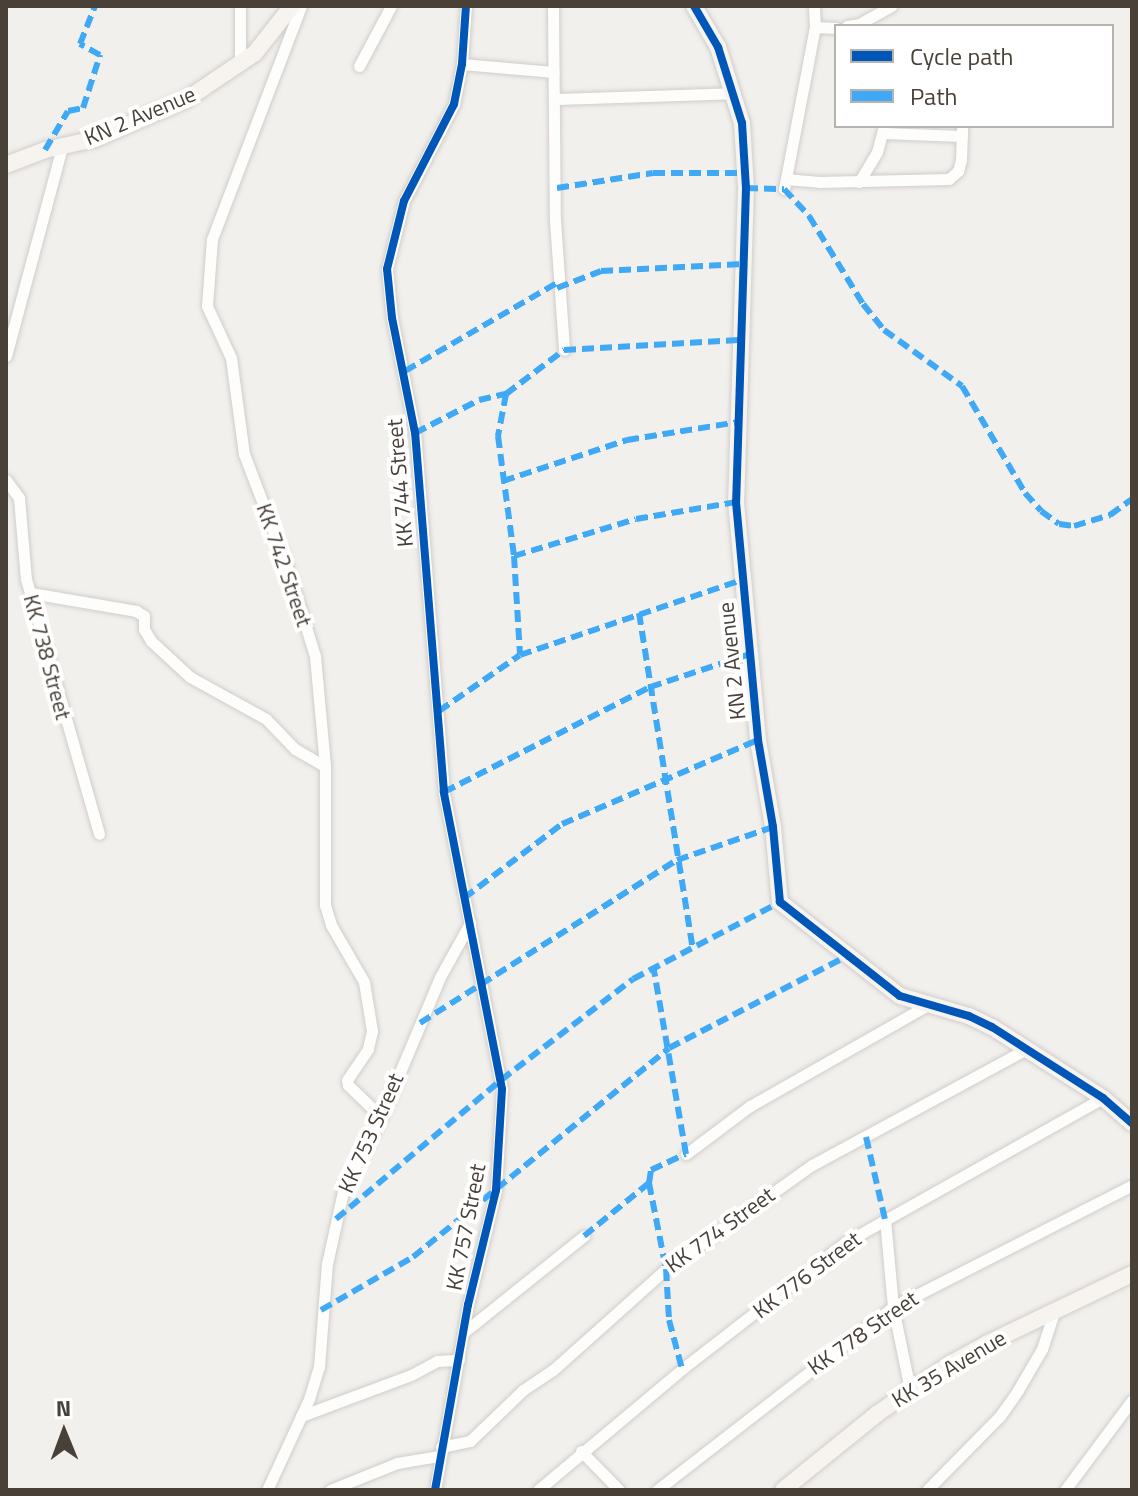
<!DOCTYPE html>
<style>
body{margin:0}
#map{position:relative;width:1138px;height:1496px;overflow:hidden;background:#f2f0ed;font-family:"Titillium Web",sans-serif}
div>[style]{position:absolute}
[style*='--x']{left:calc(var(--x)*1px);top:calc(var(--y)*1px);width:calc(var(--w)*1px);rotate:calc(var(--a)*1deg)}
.roads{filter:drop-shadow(0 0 2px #d0cdca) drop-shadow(0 0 2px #d0cdca)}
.street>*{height:11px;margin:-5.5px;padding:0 5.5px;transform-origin:5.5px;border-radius:5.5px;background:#fdfdfc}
.secondary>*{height:16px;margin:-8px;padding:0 8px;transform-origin:8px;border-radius:8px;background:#f7f4f0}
.quiet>*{height:6px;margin-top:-3px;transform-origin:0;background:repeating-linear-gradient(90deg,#3fa9f5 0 12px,transparent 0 18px)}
.cycleway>*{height:8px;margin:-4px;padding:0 4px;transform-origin:4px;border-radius:4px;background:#0057b8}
span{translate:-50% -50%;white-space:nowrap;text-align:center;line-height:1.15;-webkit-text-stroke:8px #fff;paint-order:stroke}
.street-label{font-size:22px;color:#494038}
.frame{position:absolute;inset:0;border:8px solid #494038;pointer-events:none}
.legend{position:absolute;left:834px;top:24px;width:280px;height:104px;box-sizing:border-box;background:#fff;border:2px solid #b6b3af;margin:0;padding:10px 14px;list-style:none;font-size:24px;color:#494038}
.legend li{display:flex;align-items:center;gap:16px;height:40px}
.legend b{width:40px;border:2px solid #b6b3af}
.north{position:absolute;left:24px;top:1392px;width:80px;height:80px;-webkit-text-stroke:6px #fff;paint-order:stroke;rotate:359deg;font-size:22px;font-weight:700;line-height:32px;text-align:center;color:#494038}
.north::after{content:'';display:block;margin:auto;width:28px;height:36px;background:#494038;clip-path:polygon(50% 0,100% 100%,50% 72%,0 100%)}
</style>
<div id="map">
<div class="roads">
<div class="street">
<i style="--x:301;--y:6;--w:249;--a:110.9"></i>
<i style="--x:212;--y:239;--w:67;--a:94.3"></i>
<i style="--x:207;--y:306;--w:57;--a:65.2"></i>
<i style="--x:231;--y:358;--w:97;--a:82.3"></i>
<i style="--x:244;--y:454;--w:126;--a:69.1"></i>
<i style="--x:289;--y:572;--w:88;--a:72.8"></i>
<i style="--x:315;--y:656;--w:110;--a:84.8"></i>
<i style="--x:325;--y:766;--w:139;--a:90"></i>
<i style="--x:325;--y:905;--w:21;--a:73"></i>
<i style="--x:331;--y:925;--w:66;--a:59.9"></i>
<i style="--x:364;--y:982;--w:50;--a:80.7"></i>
<i style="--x:372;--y:1031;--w:18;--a:103"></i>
<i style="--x:368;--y:1049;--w:37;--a:124"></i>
<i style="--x:347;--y:1080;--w:5;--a:79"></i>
<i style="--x:348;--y:1085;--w:46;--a:44.1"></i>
<i style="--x:553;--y:6;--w:214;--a:89.5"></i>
<i style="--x:555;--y:220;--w:130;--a:86"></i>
<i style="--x:847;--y:26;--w:12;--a:-9"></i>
<i style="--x:859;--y:24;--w:37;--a:-29"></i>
<i style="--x:815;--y:27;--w:21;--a:3"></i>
<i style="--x:462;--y:64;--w:92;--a:5"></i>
<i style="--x:240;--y:65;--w:59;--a:-90"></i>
<i style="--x:359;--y:66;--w:68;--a:-61.9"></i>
<i style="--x:556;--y:99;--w:177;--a:-1.9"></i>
<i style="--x:883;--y:133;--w:79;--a:2.2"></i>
<i style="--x:786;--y:179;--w:33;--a:5"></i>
<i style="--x:819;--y:182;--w:130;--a:-1.3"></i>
<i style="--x:949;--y:179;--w:12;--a:-42"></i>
<i style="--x:958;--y:171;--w:11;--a:-75"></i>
<i style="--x:961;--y:160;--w:34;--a:-88"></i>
<i style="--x:859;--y:182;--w:35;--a:-59"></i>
<i style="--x:877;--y:152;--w:24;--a:-75"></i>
<i style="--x:784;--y:189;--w:165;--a:-79.2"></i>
<i style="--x:815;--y:27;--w:21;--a:-93"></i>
<i style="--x:6;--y:356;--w:216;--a:-75"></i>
<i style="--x:6;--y:480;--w:22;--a:54"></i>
<i style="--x:19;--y:498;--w:81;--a:85.1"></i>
<i style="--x:26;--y:579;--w:265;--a:74"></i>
<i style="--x:31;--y:593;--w:107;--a:9.7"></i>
<i style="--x:136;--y:611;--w:9;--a:32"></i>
<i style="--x:144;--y:616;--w:13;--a:90"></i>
<i style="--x:144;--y:629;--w:14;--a:60"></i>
<i style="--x:151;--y:641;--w:53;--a:42.7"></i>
<i style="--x:190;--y:677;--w:87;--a:28.9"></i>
<i style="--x:266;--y:719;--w:42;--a:46"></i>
<i style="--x:295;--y:749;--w:34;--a:30"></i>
<i style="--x:686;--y:1154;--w:80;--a:-36.9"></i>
<i style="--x:750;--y:1106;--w:202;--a:-29.6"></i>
<i style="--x:885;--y:1219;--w:88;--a:84.8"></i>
<i style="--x:893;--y:1307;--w:85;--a:78.4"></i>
<i style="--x:464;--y:1332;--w:154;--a:-38.7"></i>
<i style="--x:301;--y:1416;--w:117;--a:-20.4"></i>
<i style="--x:411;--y:1375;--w:30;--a:-28"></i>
<i style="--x:437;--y:1361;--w:22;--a:-3"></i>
<i style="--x:441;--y:1447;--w:30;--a:-12"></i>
<i style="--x:470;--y:1441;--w:74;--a:-43.9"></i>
<i style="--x:523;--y:1390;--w:36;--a:-34"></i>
<i style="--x:553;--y:1370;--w:152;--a:-41.8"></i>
<i style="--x:666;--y:1269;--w:179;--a:-35.5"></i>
<i style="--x:812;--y:1165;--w:246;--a:-28.4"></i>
<i style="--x:581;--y:1451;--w:54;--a:45.7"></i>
<i style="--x:267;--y:1490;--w:100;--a:-65.2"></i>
<i style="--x:309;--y:1399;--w:34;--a:-73"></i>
<i style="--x:319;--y:1367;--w:103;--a:-85.6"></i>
<i style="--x:327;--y:1264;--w:75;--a:-77.6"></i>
<i style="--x:343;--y:1191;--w:83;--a:-62.8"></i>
<i style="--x:381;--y:1117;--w:152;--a:-67.1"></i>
<i style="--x:440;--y:977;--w:62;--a:-60.9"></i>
<i style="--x:330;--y:1490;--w:72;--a:-21.9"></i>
<i style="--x:397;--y:1463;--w:43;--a:-9.5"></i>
<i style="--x:435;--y:1490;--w:188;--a:-79.9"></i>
<i style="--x:468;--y:1305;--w:118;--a:-76.3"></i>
<i style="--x:496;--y:1190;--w:101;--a:-86.6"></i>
<i style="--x:502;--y:1089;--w:303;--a:-101.1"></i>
<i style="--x:444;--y:792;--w:360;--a:-94.6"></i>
<i style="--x:415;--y:433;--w:117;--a:-101.3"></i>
<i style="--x:392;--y:318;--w:49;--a:-95.8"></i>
<i style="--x:387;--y:269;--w:70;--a:-76"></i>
<i style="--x:404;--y:201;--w:109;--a:-62.7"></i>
<i style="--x:454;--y:104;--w:41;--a:-78.7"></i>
<i style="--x:462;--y:64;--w:58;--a:-86.1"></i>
<i style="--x:538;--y:1490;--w:188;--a:-40"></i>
<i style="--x:682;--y:1369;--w:207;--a:-37.8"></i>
<i style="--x:846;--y:1242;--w:295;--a:-29.3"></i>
<i style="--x:657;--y:1490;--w:299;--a:-37.8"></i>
<i style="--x:893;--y:1307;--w:268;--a:-27"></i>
<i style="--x:927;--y:1490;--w:104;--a:-45.4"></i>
<i style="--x:1000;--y:1416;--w:32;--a:-55"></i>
<i style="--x:1018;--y:1390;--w:48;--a:-59.7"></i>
<i style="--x:1042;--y:1349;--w:40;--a:-72"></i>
<i style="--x:1065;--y:1490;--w:112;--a:-53.3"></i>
</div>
<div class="secondary">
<i style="--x:694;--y:6;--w:48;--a:59.7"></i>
<i style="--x:718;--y:47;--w:80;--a:72.5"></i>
<i style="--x:742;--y:123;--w:65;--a:86.5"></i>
<i style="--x:746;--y:188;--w:314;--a:91.8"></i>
<i style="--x:736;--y:502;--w:239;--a:84.7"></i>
<i style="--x:758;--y:740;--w:88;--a:80.2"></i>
<i style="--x:773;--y:827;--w:75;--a:84.7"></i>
<i style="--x:780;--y:902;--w:152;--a:38.1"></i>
<i style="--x:900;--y:996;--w:72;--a:16.2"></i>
<i style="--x:969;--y:1016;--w:25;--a:26"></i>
<i style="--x:992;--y:1027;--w:132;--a:32.6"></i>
<i style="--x:1103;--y:1098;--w:38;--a:41"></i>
<i style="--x:6;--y:165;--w:42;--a:-21"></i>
<i style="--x:45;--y:150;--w:51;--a:-12.4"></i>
<i style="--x:95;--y:139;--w:100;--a:-23.5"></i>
<i style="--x:187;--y:99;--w:82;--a:-34.1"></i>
<i style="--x:255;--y:53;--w:60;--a:-51.8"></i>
<i style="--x:783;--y:1490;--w:122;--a:-39"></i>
<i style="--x:878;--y:1413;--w:87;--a:-34.2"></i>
<i style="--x:950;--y:1364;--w:43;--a:-28.9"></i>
<i style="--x:988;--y:1343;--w:160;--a:-25.6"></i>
</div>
</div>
<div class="quiet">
<i style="--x:45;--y:150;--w:45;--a:-59.5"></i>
<i style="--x:68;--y:111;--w:15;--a:-11"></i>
<i style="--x:83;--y:108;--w:56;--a:-72.2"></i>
<i style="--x:100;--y:55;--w:23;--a:-151"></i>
<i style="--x:80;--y:44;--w:41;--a:-68.5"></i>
<i style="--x:557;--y:188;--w:97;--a:-8.9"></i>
<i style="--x:653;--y:173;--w:92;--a:0"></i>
<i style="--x:746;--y:188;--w:38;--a:2"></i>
<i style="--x:784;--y:189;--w:37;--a:47"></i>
<i style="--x:809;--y:216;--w:103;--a:58.5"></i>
<i style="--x:863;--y:304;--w:33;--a:51"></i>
<i style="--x:884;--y:330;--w:96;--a:35.7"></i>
<i style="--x:962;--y:386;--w:124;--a:59.5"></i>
<i style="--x:1025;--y:493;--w:24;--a:48"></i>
<i style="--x:1041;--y:511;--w:22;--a:36"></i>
<i style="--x:1059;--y:524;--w:15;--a:8"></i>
<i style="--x:1074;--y:526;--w:38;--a:-17"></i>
<i style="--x:1110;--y:515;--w:27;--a:-36"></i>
<i style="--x:557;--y:288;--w:47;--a:-21.1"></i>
<i style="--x:601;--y:271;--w:142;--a:-2.8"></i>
<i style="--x:405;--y:371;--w:176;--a:-30.1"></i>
<i style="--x:506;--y:394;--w:43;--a:100.8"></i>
<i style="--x:498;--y:436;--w:121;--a:82.4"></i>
<i style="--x:514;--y:556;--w:99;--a:86.5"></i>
<i style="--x:415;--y:433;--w:72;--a:-27.3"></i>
<i style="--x:479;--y:400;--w:28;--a:-13"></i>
<i style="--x:506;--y:394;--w:73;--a:-37.2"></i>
<i style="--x:564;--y:350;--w:175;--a:-3.3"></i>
<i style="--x:503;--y:481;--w:131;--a:-18.3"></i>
<i style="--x:627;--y:440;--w:112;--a:-9.2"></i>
<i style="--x:514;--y:556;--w:127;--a:-16.9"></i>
<i style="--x:636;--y:519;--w:101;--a:-9.6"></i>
<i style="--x:639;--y:613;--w:341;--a:80.9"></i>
<i style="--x:439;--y:711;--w:98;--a:-34.7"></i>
<i style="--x:520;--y:655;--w:234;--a:-18.7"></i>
<i style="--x:444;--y:792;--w:231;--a:-27"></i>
<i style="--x:650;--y:687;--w:105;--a:-18.3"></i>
<i style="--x:464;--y:898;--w:123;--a:-37.1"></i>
<i style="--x:562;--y:824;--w:213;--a:-23.2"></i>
<i style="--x:420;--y:1023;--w:304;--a:-32.4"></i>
<i style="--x:677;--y:860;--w:102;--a:-19"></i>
<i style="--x:866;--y:1137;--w:84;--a:77"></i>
<i style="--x:649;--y:1183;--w:88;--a:78.8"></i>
<i style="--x:666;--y:1269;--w:51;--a:86.6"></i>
<i style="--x:669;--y:1320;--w:51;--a:75.1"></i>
<i style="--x:336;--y:1219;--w:216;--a:-40.1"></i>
<i style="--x:501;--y:1080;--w:166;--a:-37.4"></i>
<i style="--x:633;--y:979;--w:166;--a:-27.6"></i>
<i style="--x:584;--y:1236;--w:84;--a:-39.2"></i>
<i style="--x:649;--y:1183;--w:13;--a:-81"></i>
<i style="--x:651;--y:1170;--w:38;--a:-25"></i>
<i style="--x:686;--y:1154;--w:187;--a:-99.9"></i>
<i style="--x:321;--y:1310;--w:106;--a:-29.9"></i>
<i style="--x:413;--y:1257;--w:330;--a:-39.2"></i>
<i style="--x:669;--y:1048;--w:200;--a:-27.3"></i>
</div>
<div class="cycleway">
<i style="--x:694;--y:6;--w:48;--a:59.7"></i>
<i style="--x:718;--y:47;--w:80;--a:72.5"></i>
<i style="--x:742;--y:123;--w:65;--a:86.5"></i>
<i style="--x:746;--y:188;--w:314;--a:91.8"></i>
<i style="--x:736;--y:502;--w:239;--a:84.7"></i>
<i style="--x:758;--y:740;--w:88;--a:80.2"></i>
<i style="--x:773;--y:827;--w:75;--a:84.7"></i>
<i style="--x:780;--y:902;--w:152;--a:38.1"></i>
<i style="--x:900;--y:996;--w:72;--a:16.2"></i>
<i style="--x:969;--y:1016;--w:25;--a:26"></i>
<i style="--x:992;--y:1027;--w:132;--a:32.6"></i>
<i style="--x:1103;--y:1098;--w:38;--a:41"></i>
<i style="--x:435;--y:1490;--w:188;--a:-79.9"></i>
<i style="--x:468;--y:1305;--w:118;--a:-76.3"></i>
<i style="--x:496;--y:1190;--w:101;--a:-86.6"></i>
<i style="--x:502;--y:1089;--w:303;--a:-101.1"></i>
<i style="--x:444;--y:792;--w:360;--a:-94.6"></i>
<i style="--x:415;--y:433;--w:117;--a:-101.3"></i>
<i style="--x:392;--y:318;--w:49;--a:-95.8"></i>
<i style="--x:387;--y:269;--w:70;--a:-76"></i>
<i style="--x:404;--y:201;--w:109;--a:-62.7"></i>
<i style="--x:454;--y:104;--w:41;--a:-78.7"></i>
<i style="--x:462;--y:64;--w:58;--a:-86.1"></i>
</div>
<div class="street-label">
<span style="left:140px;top:116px;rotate:-23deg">KN 2 Avenue</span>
<span style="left:400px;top:483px;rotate:-95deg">KK 744 Street</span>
<span style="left:284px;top:565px;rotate:71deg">KK 742 Street</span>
<span style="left:47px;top:657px;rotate:75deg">KK 738 Street</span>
<span style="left:732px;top:661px;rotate:-96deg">KN 2 Avenue</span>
<span style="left:371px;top:1133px;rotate:-66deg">KK 753 Street</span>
<span style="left:466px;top:1227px;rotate:-79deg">KK 757 Street</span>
<span style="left:720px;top:1230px;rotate:-36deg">KK 774 Street</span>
<span style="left:807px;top:1275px;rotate:-37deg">KK 776 Street</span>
<span style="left:863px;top:1333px;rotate:-35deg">KK 778 Street</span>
<span style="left:949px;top:1369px;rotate:-31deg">KK 35 Avenue</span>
</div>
<div class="frame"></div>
<ul class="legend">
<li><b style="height:10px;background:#0057b8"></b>Cycle path</li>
<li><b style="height:10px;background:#3fa9f5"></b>Path</li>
</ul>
<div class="north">N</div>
</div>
